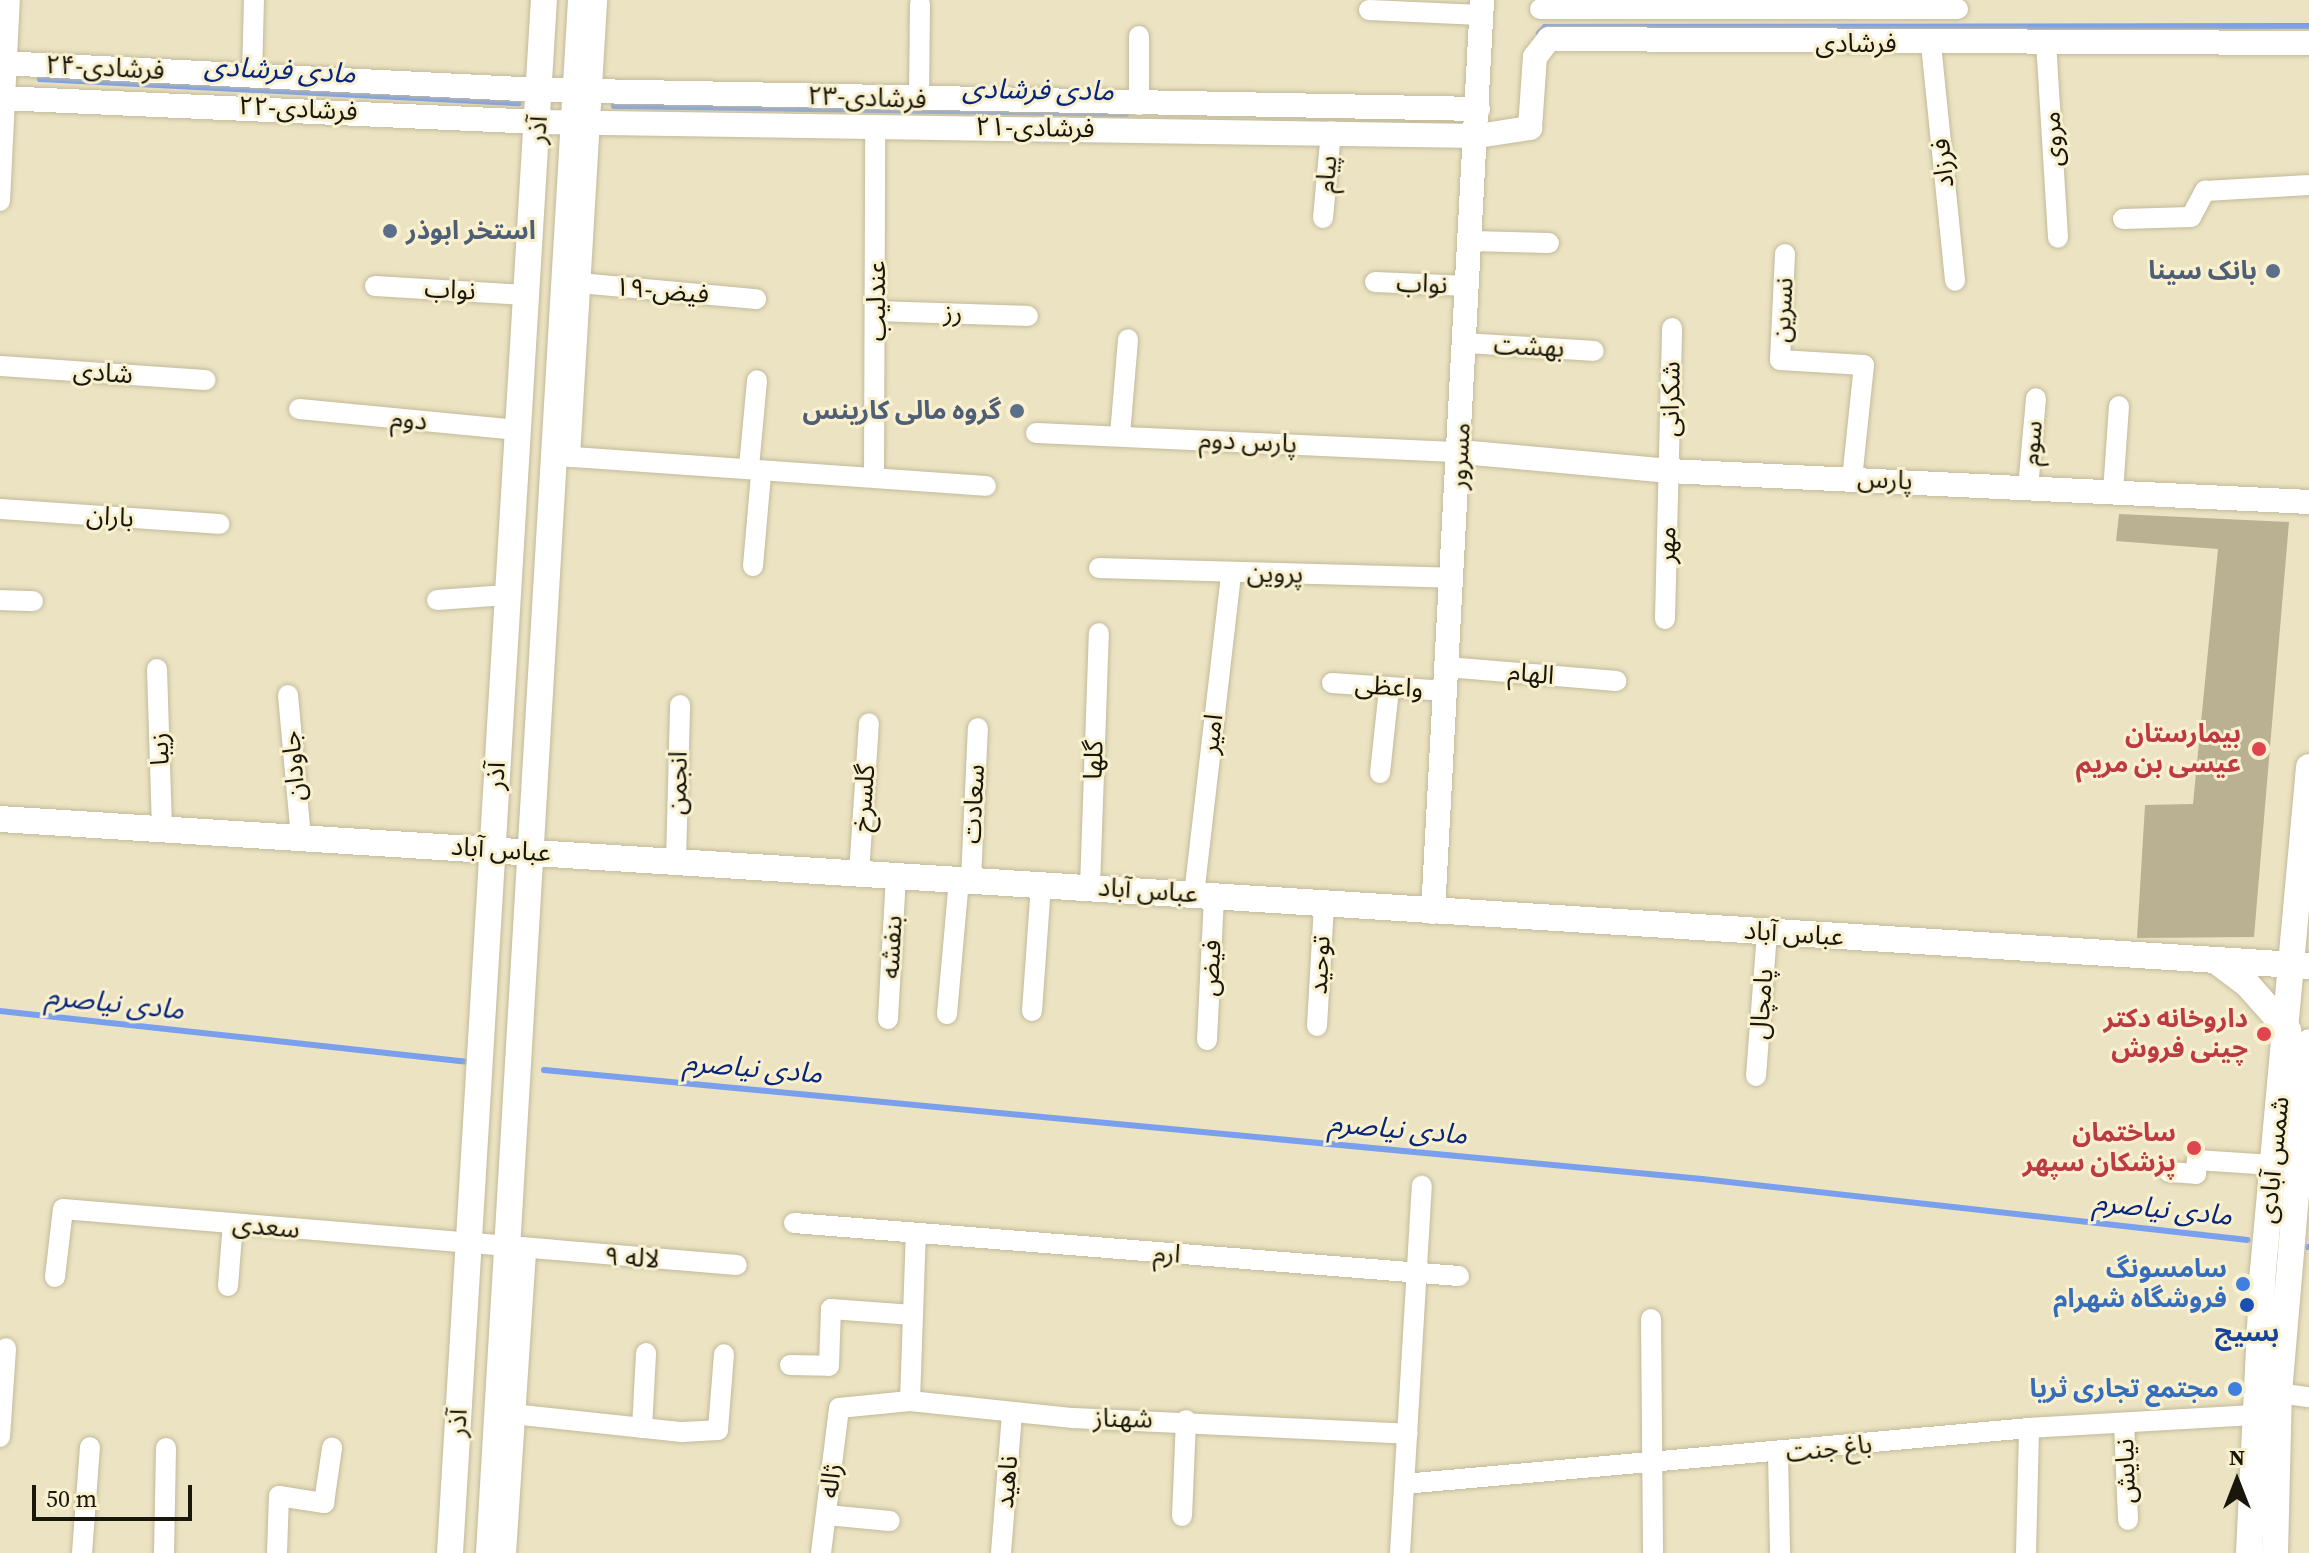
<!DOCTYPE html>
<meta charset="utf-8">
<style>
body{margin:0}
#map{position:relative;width:2309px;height:1553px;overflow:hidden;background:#ebe3c2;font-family:"Source Serif 4","Noto Sans Arabic",serif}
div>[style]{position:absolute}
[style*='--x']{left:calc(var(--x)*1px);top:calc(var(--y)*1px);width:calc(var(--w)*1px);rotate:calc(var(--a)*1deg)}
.stream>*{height:6px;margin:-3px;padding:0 3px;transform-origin:3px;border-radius:3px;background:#7a9fec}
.building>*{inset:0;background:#b9b191}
.roads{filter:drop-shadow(0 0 2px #c2ba9a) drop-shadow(0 0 2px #c2ba9a)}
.minor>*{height:20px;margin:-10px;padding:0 10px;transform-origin:10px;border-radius:10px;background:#fff}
.tertiary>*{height:24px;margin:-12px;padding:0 12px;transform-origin:12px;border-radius:12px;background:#fff}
.secondary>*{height:26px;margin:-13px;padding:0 13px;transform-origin:13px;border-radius:13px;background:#fff}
.dots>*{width:22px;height:22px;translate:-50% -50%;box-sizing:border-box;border:4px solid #f8f0cf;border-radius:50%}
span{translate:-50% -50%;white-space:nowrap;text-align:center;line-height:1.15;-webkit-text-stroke:6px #f8f0cf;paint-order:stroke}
.street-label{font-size:26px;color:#19170b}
.service-label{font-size:26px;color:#4e5e75;font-weight:700}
.left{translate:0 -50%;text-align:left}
.right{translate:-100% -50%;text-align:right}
.health-label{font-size:26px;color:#be3a42;font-weight:700}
.shop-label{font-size:26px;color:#366cbe;font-weight:700}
.transit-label{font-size:26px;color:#164399;font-weight:700}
.water-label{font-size:28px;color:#07257c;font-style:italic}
.north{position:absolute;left:2197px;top:1441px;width:80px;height:80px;-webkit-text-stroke:6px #f8f0cf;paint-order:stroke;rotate:0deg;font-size:22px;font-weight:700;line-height:32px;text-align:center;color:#19170b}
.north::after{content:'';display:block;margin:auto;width:28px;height:36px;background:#19170b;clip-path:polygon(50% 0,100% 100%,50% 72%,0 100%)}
.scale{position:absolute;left:32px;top:1485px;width:160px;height:36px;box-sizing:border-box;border:4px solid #19170b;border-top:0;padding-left:10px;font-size:24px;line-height:28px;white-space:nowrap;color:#19170b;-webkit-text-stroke:6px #f8f0cf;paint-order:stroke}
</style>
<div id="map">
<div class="stream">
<i style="--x:1539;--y:33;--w:8;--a:-45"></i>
<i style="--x:1545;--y:27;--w:764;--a:-0.07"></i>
<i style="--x:40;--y:79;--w:479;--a:2.9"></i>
<i style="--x:614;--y:106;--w:512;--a:0.9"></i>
<i style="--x:0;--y:1011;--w:467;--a:6.2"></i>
<i style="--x:544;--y:1070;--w:1163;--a:5.38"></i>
<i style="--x:1702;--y:1179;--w:549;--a:6.37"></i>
<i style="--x:2308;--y:1247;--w:1;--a:0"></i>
</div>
<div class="building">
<i style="clip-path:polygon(2119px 514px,2289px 522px,2254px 937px,2137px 938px,2145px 805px,2193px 804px,2218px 549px,2116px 541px)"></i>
</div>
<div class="roads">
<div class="minor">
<i style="--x:1540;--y:9;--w:418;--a:0"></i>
<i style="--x:1369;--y:10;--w:112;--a:2.6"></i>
<i style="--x:2046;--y:41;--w:197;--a:86.5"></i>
<i style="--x:1931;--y:44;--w:238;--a:84.2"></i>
<i style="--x:252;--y:75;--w:75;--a:-88.5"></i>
<i style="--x:919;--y:99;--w:95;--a:-89.4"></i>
<i style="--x:1139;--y:105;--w:69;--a:-90"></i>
<i style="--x:0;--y:201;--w:201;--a:-87.2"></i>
<i style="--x:1323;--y:218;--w:87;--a:-84.7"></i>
<i style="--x:2123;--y:219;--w:68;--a:-1.7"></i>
<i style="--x:2191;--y:217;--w:30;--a:-62"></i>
<i style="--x:2205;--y:191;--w:104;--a:-3.3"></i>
<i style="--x:1471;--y:241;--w:78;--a:1.5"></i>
<i style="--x:1785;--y:254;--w:106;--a:92.7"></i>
<i style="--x:1780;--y:360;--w:84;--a:3.4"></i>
<i style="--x:1864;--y:365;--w:115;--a:96"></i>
<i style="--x:568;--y:282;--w:189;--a:5.2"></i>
<i style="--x:1375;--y:282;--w:93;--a:2.5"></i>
<i style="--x:375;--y:286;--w:151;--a:3.4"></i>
<i style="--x:878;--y:311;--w:150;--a:1.9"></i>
<i style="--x:1465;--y:343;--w:129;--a:3.5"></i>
<i style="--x:0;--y:366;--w:206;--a:3.9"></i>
<i style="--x:299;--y:409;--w:220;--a:5.5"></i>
<i style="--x:1036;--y:433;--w:425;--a:2.6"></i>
<i style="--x:1120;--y:435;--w:96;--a:-85.2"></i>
<i style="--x:558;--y:456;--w:429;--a:4"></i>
<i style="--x:570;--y:457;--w:458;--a:-86.6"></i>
<i style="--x:749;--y:467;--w:87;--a:-84.7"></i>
<i style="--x:874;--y:476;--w:349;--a:-89.8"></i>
<i style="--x:2028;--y:488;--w:90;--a:-84.9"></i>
<i style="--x:2113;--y:492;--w:86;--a:-86"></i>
<i style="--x:0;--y:509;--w:220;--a:3.9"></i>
<i style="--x:753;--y:566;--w:92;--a:-85"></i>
<i style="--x:1099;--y:568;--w:352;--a:1.6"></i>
<i style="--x:0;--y:600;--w:33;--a:2"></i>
<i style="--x:437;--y:600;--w:70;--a:-4.1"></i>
<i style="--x:1665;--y:619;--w:291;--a:-88.6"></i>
<i style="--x:1447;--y:667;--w:170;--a:4.7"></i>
<i style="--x:157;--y:669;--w:159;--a:88.2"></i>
<i style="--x:1332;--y:683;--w:114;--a:4"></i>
<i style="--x:288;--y:695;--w:143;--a:84.8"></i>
<i style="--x:1380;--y:773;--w:84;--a:-83.9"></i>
<i style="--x:676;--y:862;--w:157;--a:-88.5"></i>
<i style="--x:859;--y:873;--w:150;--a:-86.2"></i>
<i style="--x:971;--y:880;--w:152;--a:-87.4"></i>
<i style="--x:1090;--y:887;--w:254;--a:-88"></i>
<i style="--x:1194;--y:895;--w:324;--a:-83.4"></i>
<i style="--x:1032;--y:1011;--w:126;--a:-85.9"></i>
<i style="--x:947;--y:1014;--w:136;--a:-84.9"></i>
<i style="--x:888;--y:1019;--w:144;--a:-86.8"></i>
<i style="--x:1317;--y:1026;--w:122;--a:-86.7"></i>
<i style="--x:1207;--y:1040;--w:144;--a:-87.2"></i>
<i style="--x:1756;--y:1076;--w:144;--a:-85.6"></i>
<i style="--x:2169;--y:1172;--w:27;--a:4"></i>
<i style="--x:2196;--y:1174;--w:14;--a:-86"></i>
<i style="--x:2197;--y:1160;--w:75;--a:3.8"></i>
<i style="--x:794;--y:1223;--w:667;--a:4.56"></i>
<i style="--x:55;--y:1277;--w:68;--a:-83.3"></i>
<i style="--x:63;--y:1209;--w:676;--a:4.75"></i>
<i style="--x:228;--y:1286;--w:63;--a:-85.5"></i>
<i style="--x:1651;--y:1319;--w:234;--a:89.5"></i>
<i style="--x:790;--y:1365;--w:39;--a:1"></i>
<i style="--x:829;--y:1366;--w:57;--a:-88"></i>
<i style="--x:831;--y:1309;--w:82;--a:4.2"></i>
<i style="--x:2279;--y:1393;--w:30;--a:8"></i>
<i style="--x:910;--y:1401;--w:168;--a:-88"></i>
<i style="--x:503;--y:1413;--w:180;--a:6.1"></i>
<i style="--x:682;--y:1432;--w:36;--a:-3"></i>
<i style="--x:718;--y:1430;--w:76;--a:-85.5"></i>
<i style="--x:2124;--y:1423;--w:97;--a:87.6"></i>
<i style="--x:642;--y:1428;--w:75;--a:-86.9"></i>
<i style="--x:0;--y:1437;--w:89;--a:-86.1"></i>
<i style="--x:1778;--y:1454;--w:99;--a:88.8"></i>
<i style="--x:1404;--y:1484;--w:628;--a:-5.12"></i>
<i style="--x:2029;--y:1428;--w:224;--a:-3.3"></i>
<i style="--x:827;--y:1515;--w:63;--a:5.4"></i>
<i style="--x:1182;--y:1516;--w:96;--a:-87.6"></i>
<i style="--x:82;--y:1553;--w:106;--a:-85.7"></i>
<i style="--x:164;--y:1553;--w:105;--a:-88.9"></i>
<i style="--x:277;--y:1553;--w:57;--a:-88"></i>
<i style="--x:279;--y:1496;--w:46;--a:8.8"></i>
<i style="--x:324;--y:1503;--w:56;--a:-81.7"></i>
<i style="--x:506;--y:1553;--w:303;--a:-86.2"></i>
<i style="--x:821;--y:1553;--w:146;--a:-82.9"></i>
<i style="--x:839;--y:1408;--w:71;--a:-5.6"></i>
<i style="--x:910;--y:1401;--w:164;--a:6"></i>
<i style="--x:1073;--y:1418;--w:335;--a:2.7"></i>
<i style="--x:1001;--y:1553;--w:141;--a:-85.5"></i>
<i style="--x:1400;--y:1553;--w:368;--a:-86.6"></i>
<i style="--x:2026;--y:1553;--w:125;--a:-88.6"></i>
</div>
<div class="tertiary">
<i style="--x:0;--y:63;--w:541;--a:2.86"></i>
<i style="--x:540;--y:90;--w:938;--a:1.16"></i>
<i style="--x:0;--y:98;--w:540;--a:2.55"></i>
<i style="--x:539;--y:122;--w:939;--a:0.85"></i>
<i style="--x:1478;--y:136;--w:53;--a:-8.7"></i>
<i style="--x:1530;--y:128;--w:71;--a:-86"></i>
<i style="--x:1535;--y:57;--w:23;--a:-52"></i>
<i style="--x:1549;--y:39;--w:760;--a:0.3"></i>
<i style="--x:1461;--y:452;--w:209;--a:5.2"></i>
<i style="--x:1669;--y:471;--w:641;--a:2.77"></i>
<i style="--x:1433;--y:912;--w:913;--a:-86.92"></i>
</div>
<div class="secondary">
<i style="--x:0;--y:819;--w:2314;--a:3.64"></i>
<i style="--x:2215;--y:960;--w:40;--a:37"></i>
<i style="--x:2247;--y:984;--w:62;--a:48.3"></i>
<i style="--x:450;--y:1553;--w:1556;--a:-86.54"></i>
<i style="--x:489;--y:1553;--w:1556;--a:-86.61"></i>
<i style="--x:2249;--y:1553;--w:283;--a:-87.2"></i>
<i style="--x:2263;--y:1270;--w:505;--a:-84.77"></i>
<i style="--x:2275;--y:1553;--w:160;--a:-88.6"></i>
<i style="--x:2279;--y:1393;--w:352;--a:-85.1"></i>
</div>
</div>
<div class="dots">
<i style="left:390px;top:231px;background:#5c6f8a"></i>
<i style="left:2273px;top:271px;background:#5c6f8a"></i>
<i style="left:1017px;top:411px;background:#5c6f8a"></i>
<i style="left:2259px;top:749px;background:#e0444e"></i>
<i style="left:2264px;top:1034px;background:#e0444e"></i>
<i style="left:2194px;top:1148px;background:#e0444e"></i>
<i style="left:2243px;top:1284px;background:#3f7fe0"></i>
<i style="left:2247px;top:1305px;background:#1a4fb4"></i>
<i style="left:2235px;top:1389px;background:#3f7fe0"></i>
</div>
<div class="street-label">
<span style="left:1856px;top:44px">فرشادی</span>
<span style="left:105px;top:68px;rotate:3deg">۲۴-فرشادی</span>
<span style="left:867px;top:98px;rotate:2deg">۲۳-فرشادی</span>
<span style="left:298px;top:109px;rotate:3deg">۲۲-فرشادی</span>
<span style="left:1035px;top:128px;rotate:1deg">۲۱-فرشادی</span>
<span style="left:538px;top:130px;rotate:-86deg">آذر</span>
<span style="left:2053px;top:139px;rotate:-93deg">مروی</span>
<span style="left:1943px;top:163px;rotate:-96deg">فرزاد</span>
<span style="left:1327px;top:174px;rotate:-85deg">پیام</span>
<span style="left:1422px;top:284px;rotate:3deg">نواب</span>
<span style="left:450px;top:290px;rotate:3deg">نواب</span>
<span style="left:662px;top:291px;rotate:5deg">۱۹-فیض</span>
<span style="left:877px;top:301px;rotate:-90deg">عندلیب</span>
<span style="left:1783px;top:310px;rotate:-87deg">نسرین</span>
<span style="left:953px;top:313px;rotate:2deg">رز</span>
<span style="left:1529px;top:347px;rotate:3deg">بهشت</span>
<span style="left:103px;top:373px;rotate:4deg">شادی</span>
<span style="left:1671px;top:399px;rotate:-89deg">شکرانی</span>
<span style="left:409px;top:420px;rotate:6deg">دوم</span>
<span style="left:1248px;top:442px;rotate:3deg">پارس دوم</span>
<span style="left:2032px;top:443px;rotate:-85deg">سوم</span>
<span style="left:1460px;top:456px;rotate:-87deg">مسرور</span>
<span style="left:1885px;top:480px;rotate:3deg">پارس</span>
<span style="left:110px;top:517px;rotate:4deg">باران</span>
<span style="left:1667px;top:545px;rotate:-89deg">مهر</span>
<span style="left:1275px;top:574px;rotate:1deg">پروین</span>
<span style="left:1531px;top:674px;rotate:5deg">الهام</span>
<span style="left:1389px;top:687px;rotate:4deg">واعظی</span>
<span style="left:1212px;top:734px;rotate:-83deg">امیر</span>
<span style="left:160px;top:749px;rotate:-92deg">زیبا</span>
<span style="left:1094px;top:760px;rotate:-88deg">گلها</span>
<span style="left:294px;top:766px;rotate:-95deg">جاودان</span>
<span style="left:496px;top:776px;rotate:-87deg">آذر</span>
<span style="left:678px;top:783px;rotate:-88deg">انجمن</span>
<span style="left:864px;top:798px;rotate:-86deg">گلسرخ</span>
<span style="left:974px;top:804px;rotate:-87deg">سعادت</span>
<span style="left:501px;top:850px;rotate:4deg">عباس آباد</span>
<span style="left:1148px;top:891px;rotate:4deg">عباس آباد</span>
<span style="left:1794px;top:934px;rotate:4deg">عباس آباد</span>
<span style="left:892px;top:947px;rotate:-87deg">بنفشه</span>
<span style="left:1320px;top:965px;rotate:-87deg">توحید</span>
<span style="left:1211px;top:968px;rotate:-87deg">فیض</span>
<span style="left:1762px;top:1004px;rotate:-86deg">پامچال</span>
<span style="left:2274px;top:1160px;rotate:-84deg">شمس آبادی</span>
<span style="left:266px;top:1227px;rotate:5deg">سعدی</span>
<span style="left:1167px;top:1254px;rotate:5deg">ارم</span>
<span style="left:632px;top:1258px;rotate:4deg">۹ لاله</span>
<span style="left:1123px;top:1419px;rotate:1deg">شهناز</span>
<span style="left:458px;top:1423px;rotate:-87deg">آذر</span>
<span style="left:1829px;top:1449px;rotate:-6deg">باغ جنت</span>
<span style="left:2126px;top:1471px;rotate:-92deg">نیایش</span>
<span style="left:831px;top:1481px;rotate:-83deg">ژاله</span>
<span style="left:1007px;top:1482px;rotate:-85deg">ناهید</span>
</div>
<div class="service-label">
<span class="left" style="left:406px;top:231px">استخر ابوذر</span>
<span class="right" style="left:2257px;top:271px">بانک سینا</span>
<span class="right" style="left:1001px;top:411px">گروه مالی کارینس</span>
</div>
<div class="health-label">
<span class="right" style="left:2241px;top:749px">بیمارستان<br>عیسی بن مریم</span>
<span class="right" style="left:2248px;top:1034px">داروخانه دکتر<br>چینی فروش</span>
<span class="right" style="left:2176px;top:1148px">ساختمان<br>پزشکان سپهر</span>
</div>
<div class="shop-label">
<span class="right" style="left:2227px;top:1284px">سامسونگ<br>فروشگاه شهرام</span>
<span class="right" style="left:2219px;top:1389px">مجتمع تجاری ثریا</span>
</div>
<div class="transit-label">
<span style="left:2247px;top:1333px">بسیج</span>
</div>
<div class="water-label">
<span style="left:280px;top:69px;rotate:3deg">مادی فرشادی</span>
<span style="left:1038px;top:89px;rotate:1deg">مادی فرشادی</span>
<span style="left:115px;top:1002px;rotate:6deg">مادی نیاصرم</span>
<span style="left:753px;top:1067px;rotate:5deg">مادی نیاصرم</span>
<span style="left:1398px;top:1128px;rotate:5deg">مادی نیاصرم</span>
<span style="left:2163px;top:1208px;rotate:6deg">مادی نیاصرم</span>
</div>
<div class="north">N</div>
<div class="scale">50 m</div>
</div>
